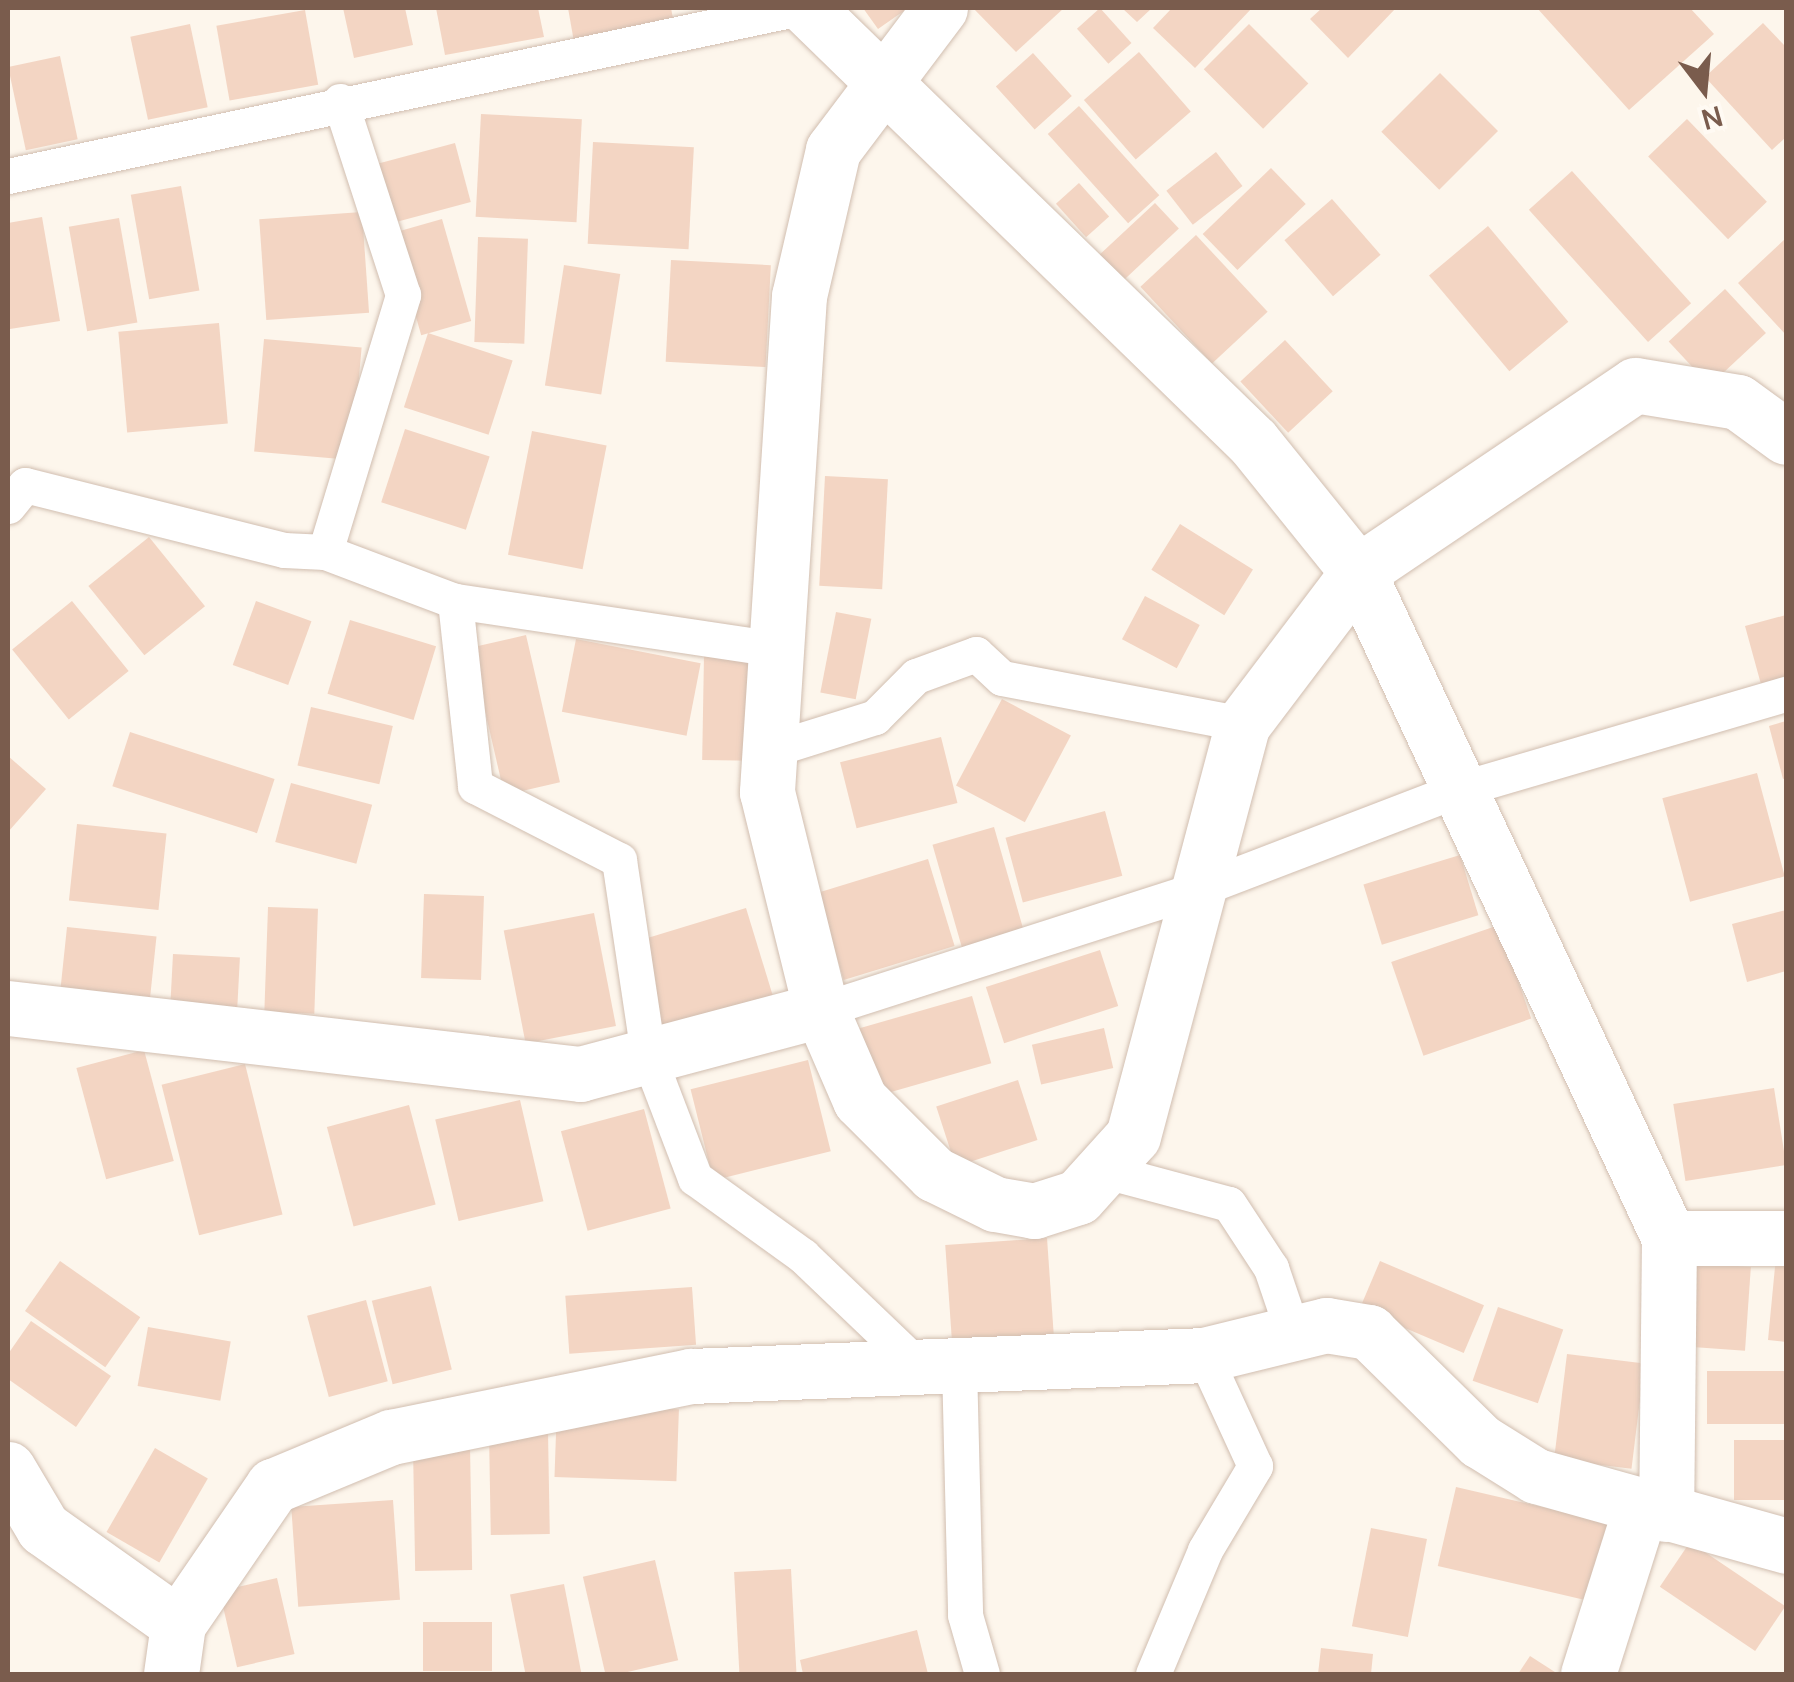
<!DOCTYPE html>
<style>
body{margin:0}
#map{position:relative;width:1794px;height:1682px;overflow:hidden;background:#fdf6ec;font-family:Manrope,sans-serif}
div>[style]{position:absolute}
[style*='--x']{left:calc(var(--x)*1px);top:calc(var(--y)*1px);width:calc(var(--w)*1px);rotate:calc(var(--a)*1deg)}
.building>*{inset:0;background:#f3d5c3;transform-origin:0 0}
.roads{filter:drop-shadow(0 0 2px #d1beb0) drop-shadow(0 0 2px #d1beb0)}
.lane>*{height:35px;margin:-17.5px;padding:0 17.5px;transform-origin:17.5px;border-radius:17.5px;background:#fff}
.street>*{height:55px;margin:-27.5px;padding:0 27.5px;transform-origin:27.5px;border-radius:27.5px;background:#fff}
span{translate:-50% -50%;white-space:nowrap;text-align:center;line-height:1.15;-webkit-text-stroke:8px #fffaf3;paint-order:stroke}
.frame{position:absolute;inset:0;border:10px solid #7a5c4d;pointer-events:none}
.north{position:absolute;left:1654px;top:40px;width:100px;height:100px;-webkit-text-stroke:8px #fffaf3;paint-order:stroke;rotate:164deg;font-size:28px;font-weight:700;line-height:40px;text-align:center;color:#7a5c4d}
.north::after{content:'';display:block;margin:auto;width:35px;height:45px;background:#7a5c4d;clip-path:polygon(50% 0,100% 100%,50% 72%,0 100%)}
</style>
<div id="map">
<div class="building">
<i style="clip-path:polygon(343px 8px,405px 8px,413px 45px,354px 58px)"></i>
<i style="clip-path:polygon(436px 8px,538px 8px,544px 37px,445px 55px)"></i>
<i style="clip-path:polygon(568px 8px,671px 8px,674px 24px,574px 42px)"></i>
<i style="clip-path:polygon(863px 8px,908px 8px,878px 29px)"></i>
<i style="clip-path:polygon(973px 8px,1064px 8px,1016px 52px)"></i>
<i style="left:1100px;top:8px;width:47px;height:31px;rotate:48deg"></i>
<i style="clip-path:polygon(1122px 8px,1152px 8px,1137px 22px)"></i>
<i style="clip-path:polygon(1172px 8px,1252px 8px,1195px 68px,1153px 28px)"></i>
<i style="clip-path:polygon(1322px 8px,1396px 8px,1348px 58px,1310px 19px)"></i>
<i style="clip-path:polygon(1537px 8px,1690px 8px,1714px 34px,1629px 110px)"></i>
<i style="left:305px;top:10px;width:76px;height:90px;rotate:80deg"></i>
<i style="clip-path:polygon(1763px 23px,1786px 47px,1786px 137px,1772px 150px,1705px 77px)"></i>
<i style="left:190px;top:24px;width:85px;height:61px;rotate:78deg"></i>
<i style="left:1249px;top:24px;width:84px;height:64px;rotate:45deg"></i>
<i style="left:1139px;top:52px;width:79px;height:73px;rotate:49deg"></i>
<i style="left:1033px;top:53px;width:58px;height:50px;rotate:48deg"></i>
<i style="left:60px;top:56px;width:85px;height:53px;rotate:78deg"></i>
<i style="left:1440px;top:73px;width:82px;height:83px;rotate:45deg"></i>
<i style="left:1079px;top:106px;width:120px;height:42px;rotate:48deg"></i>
<i style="left:481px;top:114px;width:101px;height:103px;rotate:3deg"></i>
<i style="left:1687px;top:119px;width:115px;height:54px;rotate:46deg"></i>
<i style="left:593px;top:142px;width:101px;height:102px;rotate:3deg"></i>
<i style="left:455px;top:143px;width:61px;height:85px;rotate:75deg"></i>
<i style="left:1216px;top:152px;width:43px;height:63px;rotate:52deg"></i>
<i style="left:1271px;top:168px;width:50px;height:95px;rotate:46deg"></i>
<i style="left:1572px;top:171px;width:178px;height:58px;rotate:48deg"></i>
<i style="left:1079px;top:183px;width:45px;height:31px;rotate:48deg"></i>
<i style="left:181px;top:186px;width:106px;height:51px;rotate:80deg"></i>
<i style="left:1332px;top:199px;width:74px;height:63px;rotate:49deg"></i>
<i style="left:1155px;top:203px;width:35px;height:91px;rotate:47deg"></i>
<i style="left:362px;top:212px;width:101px;height:103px;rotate:86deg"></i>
<i style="clip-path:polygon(42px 217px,60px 321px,10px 329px,8px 223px)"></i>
<i style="left:119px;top:218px;width:106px;height:51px;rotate:80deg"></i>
<i style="left:442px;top:219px;width:106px;height:52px;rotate:74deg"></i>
<i style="left:1488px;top:226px;width:125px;height:77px;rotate:50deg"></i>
<i style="left:1196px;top:235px;width:105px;height:76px;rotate:47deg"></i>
<i style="left:478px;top:237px;width:50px;height:105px;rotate:2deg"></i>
<i style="clip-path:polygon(1786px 238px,1786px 335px,1738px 283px)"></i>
<i style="left:671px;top:260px;width:100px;height:102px;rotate:3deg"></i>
<i style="left:564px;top:265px;width:57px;height:122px;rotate:9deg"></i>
<i style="left:1725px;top:289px;width:60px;height:77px;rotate:47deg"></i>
<i style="left:219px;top:323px;width:101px;height:101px;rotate:85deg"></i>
<i style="left:428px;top:333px;width:89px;height:78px;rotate:18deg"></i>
<i style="left:264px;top:339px;width:98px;height:113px;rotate:5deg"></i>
<i style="left:1285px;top:340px;width:70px;height:61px;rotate:47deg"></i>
<i style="left:405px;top:429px;width:89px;height:77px;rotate:18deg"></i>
<i style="left:532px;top:431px;width:76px;height:126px;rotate:11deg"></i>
<i style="left:825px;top:476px;width:63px;height:110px;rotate:3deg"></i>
<i style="left:1180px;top:524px;width:86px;height:54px;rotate:32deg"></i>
<i style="left:149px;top:537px;width:89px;height:78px;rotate:51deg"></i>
<i style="left:1145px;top:596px;width:62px;height:49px;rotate:28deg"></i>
<i style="left:72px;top:601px;width:90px;height:77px;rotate:51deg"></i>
<i style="left:256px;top:601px;width:59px;height:68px;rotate:20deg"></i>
<i style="left:836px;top:612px;width:36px;height:82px;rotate:11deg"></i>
<i style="clip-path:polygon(1786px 615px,1786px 681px,1762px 688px,1745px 626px)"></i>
<i style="left:350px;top:620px;width:90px;height:77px;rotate:17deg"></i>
<i style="left:526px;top:635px;width:151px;height:57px;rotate:77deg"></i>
<i style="left:576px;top:639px;width:127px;height:74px;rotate:11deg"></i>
<i style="left:704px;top:655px;width:51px;height:105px;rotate:1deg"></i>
<i style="left:1002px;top:699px;width:78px;height:98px;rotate:28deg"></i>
<i style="left:311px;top:707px;width:84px;height:60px;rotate:13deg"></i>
<i style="clip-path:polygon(1786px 721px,1786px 778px,1783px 779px,1769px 726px)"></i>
<i style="left:130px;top:732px;width:152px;height:57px;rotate:18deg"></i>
<i style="left:941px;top:737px;width:68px;height:104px;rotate:76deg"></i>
<i style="clip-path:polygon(8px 756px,46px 789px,8px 832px)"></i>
<i style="left:1757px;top:773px;width:107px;height:98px;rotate:75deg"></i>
<i style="left:291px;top:783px;width:84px;height:61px;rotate:15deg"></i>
<i style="left:1105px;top:811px;width:67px;height:103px;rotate:75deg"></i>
<i style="left:77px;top:824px;width:90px;height:77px;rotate:6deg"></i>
<i style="left:994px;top:827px;width:110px;height:64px;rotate:74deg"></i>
<i style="left:1460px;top:855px;width:63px;height:101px;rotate:73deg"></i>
<i style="left:928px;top:859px;width:91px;height:116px;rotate:73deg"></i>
<i style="left:424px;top:894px;width:60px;height:84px;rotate:2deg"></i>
<i style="left:268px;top:907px;width:50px;height:105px;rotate:2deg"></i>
<i style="left:746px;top:908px;width:92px;height:115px;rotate:73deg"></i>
<i style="clip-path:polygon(1786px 910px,1786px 971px,1747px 982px,1732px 924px)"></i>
<i style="left:594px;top:913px;width:115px;height:92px;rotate:79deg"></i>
<i style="left:1499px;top:925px;width:99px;height:114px;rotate:71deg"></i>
<i style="left:67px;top:927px;width:90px;height:76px;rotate:6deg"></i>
<i style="left:1100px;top:950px;width:59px;height:120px;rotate:72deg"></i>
<i style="left:173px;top:954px;width:67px;height:59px;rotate:3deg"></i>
<i style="left:972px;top:996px;width:70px;height:117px;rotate:74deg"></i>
<i style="left:1104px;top:1028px;width:41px;height:74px;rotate:77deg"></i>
<i style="left:144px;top:1050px;width:115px;height:70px;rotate:75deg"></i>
<i style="left:808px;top:1060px;width:94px;height:121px;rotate:76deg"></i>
<i style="left:245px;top:1064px;width:155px;height:86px;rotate:76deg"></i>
<i style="left:1018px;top:1080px;width:63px;height:86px;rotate:72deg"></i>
<i style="left:1774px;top:1088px;width:78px;height:102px;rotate:81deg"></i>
<i style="left:520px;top:1100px;width:104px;height:87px;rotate:77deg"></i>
<i style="left:409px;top:1105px;width:103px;height:85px;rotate:75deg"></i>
<i style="left:644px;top:1109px;width:103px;height:86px;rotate:75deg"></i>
<i style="left:1047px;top:1238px;width:99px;height:102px;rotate:86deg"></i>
<i style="clip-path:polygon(1777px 1246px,1786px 1246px,1786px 1342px,1768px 1340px)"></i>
<i style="left:60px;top:1261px;width:98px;height:61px;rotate:35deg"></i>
<i style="left:1380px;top:1261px;width:113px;height:52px;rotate:23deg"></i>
<i style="left:1695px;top:1263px;width:56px;height:84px;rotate:4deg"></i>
<i style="left:431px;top:1286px;width:86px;height:61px;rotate:76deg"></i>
<i style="left:692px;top:1287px;width:58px;height:127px;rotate:86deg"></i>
<i style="left:366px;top:1300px;width:84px;height:61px;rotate:75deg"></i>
<i style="left:1498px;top:1307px;width:69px;height:78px;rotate:19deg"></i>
<i style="clip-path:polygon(31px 1321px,111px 1376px,76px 1427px,8px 1379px,8px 1354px)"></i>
<i style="left:148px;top:1327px;width:84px;height:60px;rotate:10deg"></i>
<i style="left:1567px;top:1354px;width:78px;height:106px;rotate:7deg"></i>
<i style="left:1786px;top:1371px;width:53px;height:79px;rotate:90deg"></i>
<i style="left:557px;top:1405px;width:122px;height:72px;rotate:2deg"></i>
<i style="left:548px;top:1432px;width:102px;height:59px;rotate:89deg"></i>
<i style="left:1786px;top:1440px;width:60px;height:52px;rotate:90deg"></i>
<i style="left:470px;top:1446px;width:124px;height:57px;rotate:89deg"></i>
<i style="left:155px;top:1448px;width:61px;height:97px;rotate:30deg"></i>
<i style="left:1456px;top:1487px;width:161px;height:81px;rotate:13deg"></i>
<i style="left:393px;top:1500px;width:100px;height:102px;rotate:86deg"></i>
<i style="left:1371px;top:1528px;width:57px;height:100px;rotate:11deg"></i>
<i style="left:1690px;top:1542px;width:115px;height:54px;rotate:34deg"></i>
<i style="left:655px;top:1560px;width:103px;height:74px;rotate:77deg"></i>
<i style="left:791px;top:1569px;width:105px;height:57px;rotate:87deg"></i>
<i style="left:277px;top:1578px;width:78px;height:59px;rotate:77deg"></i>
<i style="left:564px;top:1584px;width:92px;height:55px;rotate:79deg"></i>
<i style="left:423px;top:1622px;width:69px;height:49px"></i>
<i style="clip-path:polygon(917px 1630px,928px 1674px,803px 1674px,800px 1660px)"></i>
<i style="clip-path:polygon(1321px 1648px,1373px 1654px,1371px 1674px,1318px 1674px)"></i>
<i style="clip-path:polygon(1530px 1656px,1558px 1674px,1518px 1674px)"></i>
</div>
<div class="roads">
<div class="lane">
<i style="--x:8;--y:176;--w:810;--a:-11.98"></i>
<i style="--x:8;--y:506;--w:27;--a:-51"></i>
<i style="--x:25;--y:485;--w:267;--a:14.1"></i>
<i style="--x:284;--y:550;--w:41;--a:2.8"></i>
<i style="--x:325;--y:552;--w:139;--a:20.7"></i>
<i style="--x:455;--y:601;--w:330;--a:8.5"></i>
<i style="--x:325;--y:552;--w:269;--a:-73.1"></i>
<i style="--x:403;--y:295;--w:204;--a:-108"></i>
<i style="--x:455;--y:601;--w:186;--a:83.8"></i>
<i style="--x:475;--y:786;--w:162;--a:27.2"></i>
<i style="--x:619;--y:860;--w:197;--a:81.5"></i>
<i style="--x:648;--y:1055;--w:132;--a:69.1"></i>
<i style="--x:695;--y:1178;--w:133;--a:35.8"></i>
<i style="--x:803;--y:1256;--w:159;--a:43.7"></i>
<i style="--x:770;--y:750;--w:110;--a:-17.4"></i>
<i style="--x:875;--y:717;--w:58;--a:-45"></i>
<i style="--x:916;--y:676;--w:64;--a:-20.1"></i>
<i style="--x:976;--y:654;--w:35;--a:43"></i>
<i style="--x:1002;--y:678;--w:245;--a:10.8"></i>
<i style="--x:821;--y:1010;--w:397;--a:-17.8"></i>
<i style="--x:1199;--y:889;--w:276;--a:-21"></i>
<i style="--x:1457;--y:790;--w:343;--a:-16.3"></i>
<i style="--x:1102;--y:1170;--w:131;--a:15"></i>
<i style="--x:1229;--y:1204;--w:77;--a:56.7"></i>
<i style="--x:1271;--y:1268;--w:69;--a:71.3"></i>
<i style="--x:959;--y:1364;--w:251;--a:88.6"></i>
<i style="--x:965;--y:1615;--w:61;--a:73.9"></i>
<i style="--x:1153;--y:1674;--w:134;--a:-67.2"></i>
<i style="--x:1205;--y:1550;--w:98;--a:-59.2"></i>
<i style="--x:1255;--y:1466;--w:122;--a:-114.7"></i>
</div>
<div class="street">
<i style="--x:807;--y:8;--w:622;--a:44.22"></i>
<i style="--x:1253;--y:442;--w:167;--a:51.1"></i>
<i style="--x:1358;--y:572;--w:735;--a:64.97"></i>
<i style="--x:1669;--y:1238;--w:276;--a:90.6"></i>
<i style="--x:940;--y:8;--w:178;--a:127"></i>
<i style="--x:833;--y:150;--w:150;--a:103.1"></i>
<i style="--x:799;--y:296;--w:497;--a:93.7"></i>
<i style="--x:767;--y:792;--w:225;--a:76.1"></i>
<i style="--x:821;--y:1010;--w:98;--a:66.6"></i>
<i style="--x:860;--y:1100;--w:105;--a:45"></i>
<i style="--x:934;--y:1174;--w:68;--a:26.2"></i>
<i style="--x:995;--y:1204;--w:40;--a:10"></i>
<i style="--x:1034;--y:1211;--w:46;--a:-17.7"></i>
<i style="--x:1078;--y:1197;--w:82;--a:-48"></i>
<i style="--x:1133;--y:1136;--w:426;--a:-75.1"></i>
<i style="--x:1243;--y:724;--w:191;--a:-52.9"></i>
<i style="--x:1358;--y:572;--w:334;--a:-34"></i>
<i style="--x:1635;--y:385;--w:104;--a:9.4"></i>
<i style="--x:1738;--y:402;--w:59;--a:36.1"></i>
<i style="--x:8;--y:1008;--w:576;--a:6.58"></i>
<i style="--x:580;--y:1074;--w:249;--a:-14.9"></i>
<i style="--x:1669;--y:1238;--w:117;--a:0"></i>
<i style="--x:8;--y:1469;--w:69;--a:59.3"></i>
<i style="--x:43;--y:1528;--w:166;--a:35.4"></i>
<i style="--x:171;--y:1674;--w:50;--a:-82"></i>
<i style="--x:178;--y:1624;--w:168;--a:-55.5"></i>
<i style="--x:273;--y:1486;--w:128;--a:-22.6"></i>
<i style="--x:391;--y:1437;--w:306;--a:-11.5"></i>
<i style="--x:691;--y:1376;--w:513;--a:-2.34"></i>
<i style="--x:1204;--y:1355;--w:126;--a:-13.8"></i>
<i style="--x:1326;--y:1325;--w:44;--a:9.2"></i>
<i style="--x:1369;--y:1332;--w:156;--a:44.5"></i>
<i style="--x:1480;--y:1441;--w:66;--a:32"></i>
<i style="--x:1536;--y:1476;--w:260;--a:15.6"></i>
<i style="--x:1588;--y:1674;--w:175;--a:-72.4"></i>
</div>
</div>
<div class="frame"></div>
<div class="north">N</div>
</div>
